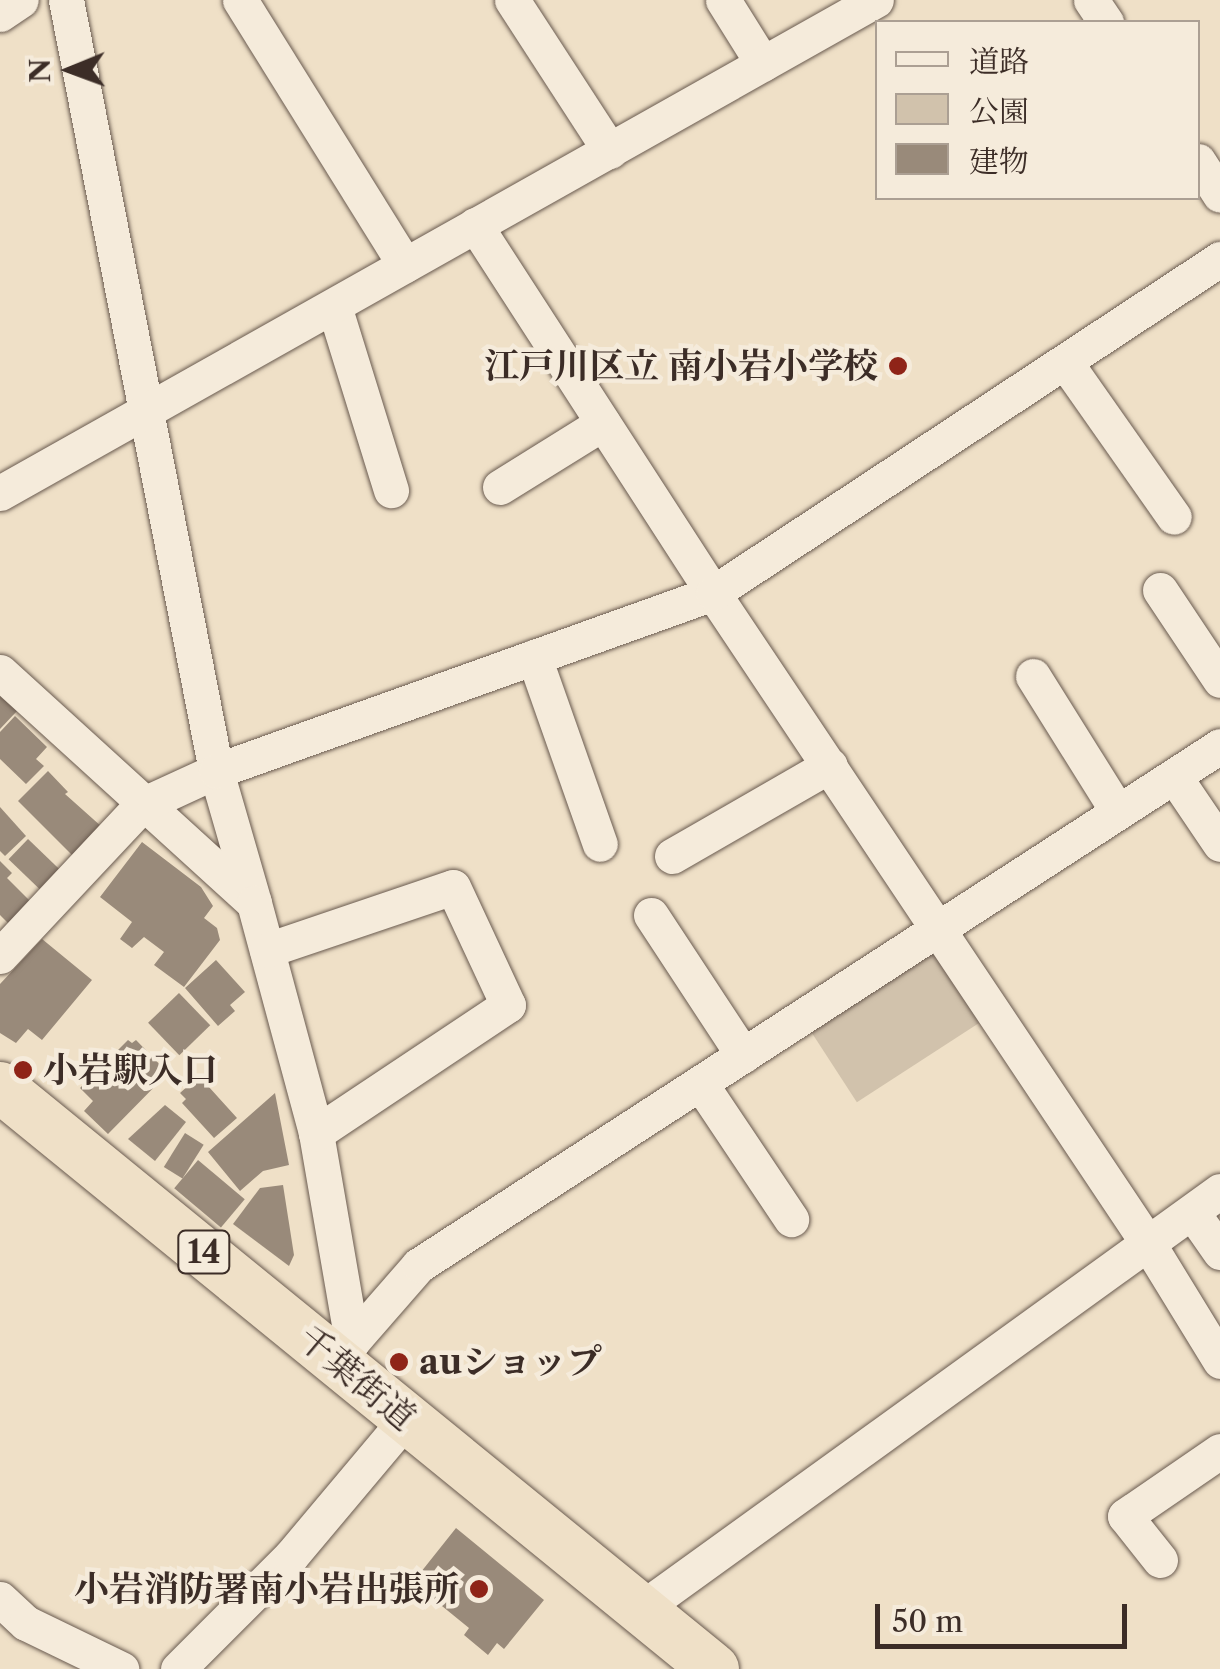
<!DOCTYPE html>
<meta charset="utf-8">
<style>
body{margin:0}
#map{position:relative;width:1220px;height:1669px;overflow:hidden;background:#efe0c7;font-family:"Libre Caslon Text","Noto Serif JP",serif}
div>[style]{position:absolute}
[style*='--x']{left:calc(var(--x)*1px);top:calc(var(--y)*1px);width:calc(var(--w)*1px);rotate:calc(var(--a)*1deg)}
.green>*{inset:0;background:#d1c2ac;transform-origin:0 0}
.building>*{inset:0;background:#998a7a;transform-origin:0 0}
.roads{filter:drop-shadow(0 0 2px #695a4f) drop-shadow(0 0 2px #695a4f)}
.minor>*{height:35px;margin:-17.5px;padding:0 17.5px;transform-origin:17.5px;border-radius:17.5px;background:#f5ebdb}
.highway>*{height:50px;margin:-25px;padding:0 25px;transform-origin:25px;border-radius:25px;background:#efe0c7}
.dots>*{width:28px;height:28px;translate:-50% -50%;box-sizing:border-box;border:5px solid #f5ebdb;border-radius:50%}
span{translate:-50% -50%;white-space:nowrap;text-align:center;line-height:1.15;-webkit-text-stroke:9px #f5ebdb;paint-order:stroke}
.shield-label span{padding:2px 8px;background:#f5ebdb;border:2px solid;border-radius:8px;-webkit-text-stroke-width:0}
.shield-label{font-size:32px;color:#3c2d27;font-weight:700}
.poi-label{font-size:35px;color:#3c2d27;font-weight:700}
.right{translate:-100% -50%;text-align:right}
.left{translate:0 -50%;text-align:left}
.street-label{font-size:35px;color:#3c2d27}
.legend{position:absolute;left:875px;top:20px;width:325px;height:180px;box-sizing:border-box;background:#f5ebdb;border:2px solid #ab9f93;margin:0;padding:12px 18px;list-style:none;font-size:30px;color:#3c2d27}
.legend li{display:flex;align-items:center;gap:20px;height:50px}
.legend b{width:50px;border:2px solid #ab9f93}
.north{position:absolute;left:20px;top:20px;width:100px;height:100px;-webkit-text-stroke:8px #f5ebdb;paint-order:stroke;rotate:269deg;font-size:28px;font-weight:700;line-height:40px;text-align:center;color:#3c2d27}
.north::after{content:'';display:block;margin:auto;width:35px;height:45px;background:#3c2d27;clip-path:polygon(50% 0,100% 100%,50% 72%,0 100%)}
.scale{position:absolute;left:875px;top:1604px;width:252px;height:45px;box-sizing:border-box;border:5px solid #3c2d27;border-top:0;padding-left:12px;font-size:30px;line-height:35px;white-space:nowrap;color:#3c2d27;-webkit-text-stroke:8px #f5ebdb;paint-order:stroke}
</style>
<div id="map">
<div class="green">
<i style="left:937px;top:943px;width:90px;height:154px;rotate:57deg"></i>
</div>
<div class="building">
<i style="clip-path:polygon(0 696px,17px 711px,0 729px)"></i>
<i style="clip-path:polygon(15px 716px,47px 747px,36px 759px,44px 766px,26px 784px,0 759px,0 732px)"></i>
<i style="clip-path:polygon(48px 771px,68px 792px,65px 794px,102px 827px,73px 856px,18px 801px)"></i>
<i style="clip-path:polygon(0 807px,26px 836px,5px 856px,0 851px)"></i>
<i style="left:28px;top:839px;width:43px;height:28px;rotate:44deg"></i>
<i style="clip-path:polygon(142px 842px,201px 887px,213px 906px,204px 918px,217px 928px,220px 940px,184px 987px,154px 965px,164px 952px,144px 937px,132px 948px,120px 939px,132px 922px,100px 897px)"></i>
<i style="clip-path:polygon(0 861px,12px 873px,7px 878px,33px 904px,11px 926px,0 915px)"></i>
<i style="clip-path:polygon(42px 939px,92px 980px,42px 1040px,28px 1029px,16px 1043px,0 1033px,0 984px)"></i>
<i style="clip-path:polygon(216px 960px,245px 992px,230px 1005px,235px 1011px,218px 1026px,185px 988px)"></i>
<i style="left:179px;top:993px;width:45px;height:43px;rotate:46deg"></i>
<i style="clip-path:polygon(128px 1040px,132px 1043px,136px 1040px,168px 1073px,108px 1134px,84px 1111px,93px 1101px,80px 1088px)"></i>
<i style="clip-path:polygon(199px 1076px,237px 1118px,214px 1138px,182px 1103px,186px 1099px,180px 1093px)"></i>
<i style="clip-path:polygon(275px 1093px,289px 1165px,263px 1171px,240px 1191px,208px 1152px)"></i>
<i style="clip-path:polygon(165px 1105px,186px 1122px,155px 1161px,128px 1139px)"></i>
<i style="left:185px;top:1133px;width:22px;height:40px;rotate:32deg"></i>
<i style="left:198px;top:1160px;width:61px;height:37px;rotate:40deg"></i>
<i style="clip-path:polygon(283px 1185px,294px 1255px,289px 1266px,233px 1224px,260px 1188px)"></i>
<i style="clip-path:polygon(456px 1528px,544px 1600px,504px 1649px,497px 1643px,488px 1655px,464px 1635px,469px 1628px,426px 1593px,431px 1588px,417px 1577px)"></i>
</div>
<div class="roads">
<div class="minor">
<i style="--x:66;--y:0;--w:785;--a:78.99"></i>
<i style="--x:216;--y:771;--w:137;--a:73.9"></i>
<i style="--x:240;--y:0;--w:312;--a:58.1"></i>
<i style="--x:512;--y:0;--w:180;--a:57"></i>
<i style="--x:723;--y:0;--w:75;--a:58"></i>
<i style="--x:1091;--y:0;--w:27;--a:56"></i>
<i style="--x:0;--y:14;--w:25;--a:-34"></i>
<i style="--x:1198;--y:161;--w:40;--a:57.1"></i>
<i style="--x:475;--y:225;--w:438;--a:57.1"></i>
<i style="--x:713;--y:593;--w:784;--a:56.23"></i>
<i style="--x:1149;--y:1245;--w:136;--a:58.5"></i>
<i style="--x:334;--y:306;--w:193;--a:72.8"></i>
<i style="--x:1065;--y:362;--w:189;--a:54.9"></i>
<i style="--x:500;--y:487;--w:121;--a:-31.9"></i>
<i style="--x:0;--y:493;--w:1005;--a:-29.37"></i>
<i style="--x:1160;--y:590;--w:108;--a:56.3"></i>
<i style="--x:534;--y:657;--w:198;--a:70.6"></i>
<i style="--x:0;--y:672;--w:343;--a:42.3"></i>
<i style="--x:254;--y:903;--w:238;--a:74.9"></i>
<i style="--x:316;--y:1133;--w:212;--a:80.2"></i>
<i style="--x:1033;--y:676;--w:160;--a:58"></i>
<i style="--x:1174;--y:776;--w:82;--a:55.9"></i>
<i style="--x:672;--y:856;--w:182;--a:-29.9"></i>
<i style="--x:651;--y:915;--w:168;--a:56.7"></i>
<i style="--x:267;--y:950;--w:196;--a:-18.7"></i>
<i style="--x:453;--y:887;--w:130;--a:65"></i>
<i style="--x:508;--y:1005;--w:231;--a:146.3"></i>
<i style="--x:0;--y:956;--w:207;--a:-46.8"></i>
<i style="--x:142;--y:805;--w:81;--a:-24.7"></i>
<i style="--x:216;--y:771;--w:528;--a:-19.7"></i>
<i style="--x:713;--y:593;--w:607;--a:-33.38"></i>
<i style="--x:700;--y:1083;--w:164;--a:56.2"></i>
<i style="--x:1192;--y:1212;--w:49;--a:55"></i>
<i style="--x:336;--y:1360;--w:126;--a:-48.9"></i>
<i style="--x:419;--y:1265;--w:954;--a:-32.94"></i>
<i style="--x:1160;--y:1560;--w:56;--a:-128.5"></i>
<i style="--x:1125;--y:1516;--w:115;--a:-34.4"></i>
<i style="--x:0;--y:1599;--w:35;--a:43"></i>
<i style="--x:26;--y:1623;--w:106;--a:25.8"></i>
<i style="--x:641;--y:1609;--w:714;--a:-35.83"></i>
<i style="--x:178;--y:1669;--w:160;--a:-45"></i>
<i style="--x:291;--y:1556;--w:179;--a:-50"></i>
</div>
<div class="highway">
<i style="--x:0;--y:1087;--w:921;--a:39.18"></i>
</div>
</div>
<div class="dots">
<i style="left:898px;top:366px;background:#8f2418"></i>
<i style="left:23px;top:1070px;background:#8f2418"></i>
<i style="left:399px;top:1362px;background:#8f2418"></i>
<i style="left:479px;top:1589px;background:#8f2418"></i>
</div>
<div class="shield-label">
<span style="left:204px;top:1252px">14</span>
</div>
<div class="poi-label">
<span class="right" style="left:878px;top:366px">江戸川区立 南小岩小学校</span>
<span class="left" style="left:43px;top:1070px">小岩駅入口</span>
<span class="left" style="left:419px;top:1362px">auショップ</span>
<span class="right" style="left:459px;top:1589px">小岩消防署南小岩出張所</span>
</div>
<div class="street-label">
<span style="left:357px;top:1378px;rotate:40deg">千葉街道</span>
</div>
<ul class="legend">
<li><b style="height:12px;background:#f5ebdb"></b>道路</li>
<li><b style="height:28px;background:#d1c2ac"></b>公園</li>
<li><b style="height:28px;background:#998a7a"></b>建物</li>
</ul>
<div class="north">N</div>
<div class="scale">50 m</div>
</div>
